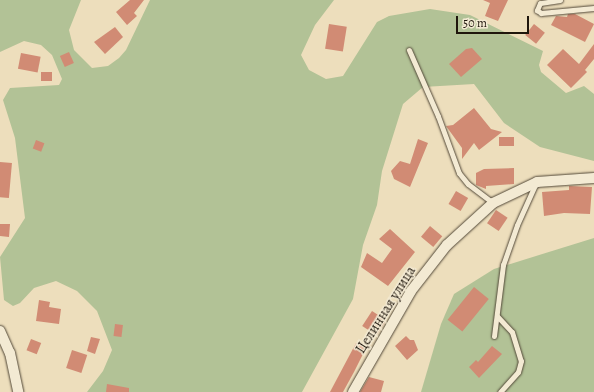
<!DOCTYPE html>
<meta charset="utf-8">
<style>
body{margin:0}
#map{position:relative;width:594px;height:392px;overflow:hidden;background:#eddebc;font-family:Alegreya,serif}
div>[style]{position:absolute}
[style*='--x']{left:calc(var(--x)*1px);top:calc(var(--y)*1px);width:calc(var(--w)*1px);rotate:calc(var(--a)*1deg)}
.green>*{inset:0;background:#b2c296}
.building>*{inset:0;background:#d18b74;transform-origin:0 0}
.roads{filter:drop-shadow(0 0 1px #524838) drop-shadow(0 0 1px #524838)}
.lane>*{height:5px;margin:-2.5px;padding:0 2.5px;transform-origin:2.5px;border-radius:2.5px;background:#f3ead3}
.street>*{height:10px;margin:-5px;padding:0 5px;transform-origin:5px;border-radius:5px;background:#f3ead3}
span{translate:-50% -50%;white-space:nowrap;text-align:center;line-height:1.15;-webkit-text-stroke:3px #f3ead3;paint-order:stroke}
.street-label{font-size:14px;color:#1f160c}
.scale{position:absolute;left:456px;top:16px;width:73px;height:18px;box-sizing:border-box;border:2px solid #1f160c;border-top:0;padding-left:5px;font-size:12px;line-height:14px;white-space:nowrap;color:#1f160c;-webkit-text-stroke:3px #f3ead3;paint-order:stroke}
</style>
<div id="map">
<div class="green">
<i style="clip-path:polygon(0 0,81px 0,69px 30px,74px 50px,92px 68px,108px 66px,119px 58px,126px 50px,150px 0,334px 0,315px 25px,301px 55px,309px 70px,326px 79px,343px 76px,377px 22px,389px 16px,430px 9px,470px 15px,543px 51px,539px 65px,541px 72px,566px 93px,584px 86px,594px 94px,594px 161px,540px 147px,504px 123px,474px 84px,423px 87px,403px 104px,382px 171px,377px 205px,363px 245px,353px 299px,302px 392px,87px 392px,103px 371px,112px 350px,97px 311px,77px 291px,56px 281px,34px 288px,20px 303px,13px 306px,4px 300px,0 257px,25px 218px,15px 138px,3px 100px,10px 88px,59px 85px,62px 79px,52px 55px,41px 45px,24px 41px,0 52px)"></i>
<i style="clip-path:polygon(594px 238px,594px 392px,421px 392px,441px 324px,454px 294px,494px 269px)"></i>
</div>
<div class="building">
<i style="clip-path:polygon(130px 0,144px 0,134px 13px,137px 16px,127px 25px,116px 12px)"></i>
<i style="clip-path:polygon(483px 0,508px 0,498px 21px,485px 16px,490px 3px)"></i>
<i style="clip-path:polygon(568px 14px,575px 14px,594px 24px,585px 42px,551px 25px,556px 16px,567px 17px)"></i>
<i style="left:329px;top:24px;width:18px;height:25px;rotate:9deg"></i>
<i style="left:534px;top:24px;width:14px;height:14px;rotate:39deg"></i>
<i style="clip-path:polygon(115px 27px,123px 37px,105px 54px,94px 42px)"></i>
<i style="clip-path:polygon(594px 44px,594px 59px,585px 70px,587px 72px,571px 88px,547px 65px,563px 49px,579px 64px)"></i>
<i style="clip-path:polygon(472px 48px,482px 59px,461px 77px,449px 64px,466px 49px)"></i>
<i style="left:69px;top:52px;width:12px;height:10px;rotate:66deg"></i>
<i style="left:21px;top:53px;width:20px;height:16px;rotate:11deg"></i>
<i style="left:41px;top:72px;width:11px;height:9px"></i>
<i style="clip-path:polygon(474px 108px,491px 129px,502px 132px,479px 150px,474px 143px,462px 159px,462px 148px,446px 126px,453px 125px)"></i>
<i style="left:499px;top:137px;width:15px;height:9px"></i>
<i style="clip-path:polygon(418px 139px,428px 143px,410px 187px,394px 179px,391px 171px,400px 161px,410px 164px)"></i>
<i style="left:36px;top:140px;width:9px;height:9px;rotate:21deg"></i>
<i style="left:0;top:162px;width:12px;height:35px;rotate:5deg"></i>
<i style="clip-path:polygon(514px 168px,514px 184px,486px 186px,486px 189px,476px 185px,476px 173px,484px 169px)"></i>
<i style="clip-path:polygon(569px 186px,592px 187px,590px 214px,564px 213px,544px 216px,542px 192px,569px 190px)"></i>
<i style="left:456px;top:191px;width:14px;height:15px;rotate:30deg"></i>
<i style="left:496px;top:210px;width:14px;height:16px;rotate:34deg"></i>
<i style="clip-path:polygon(0 224px,10px 224px,9px 237px,0 236px)"></i>
<i style="left:430px;top:226px;width:16px;height:14px;rotate:40deg"></i>
<i style="clip-path:polygon(390px 229px,415px 252px,388px 286px,361px 267px,367px 253px,382px 263px,392px 249px,379px 239px)"></i>
<i style="left:474px;top:287px;width:19px;height:42px;rotate:39deg"></i>
<i style="clip-path:polygon(39px 300px,50px 302px,49px 307px,61px 309px,59px 324px,36px 321px)"></i>
<i style="left:372px;top:311px;width:17px;height:18px;rotate:33deg"></i>
<i style="left:115px;top:324px;width:8px;height:12px;rotate:7deg"></i>
<i style="clip-path:polygon(406px 336px,410px 340px,414px 340px,418px 350px,407px 360px,395px 346px)"></i>
<i style="clip-path:polygon(91px 337px,100px 339px,95px 354px,87px 351px)"></i>
<i style="left:31px;top:339px;width:11px;height:12px;rotate:22deg"></i>
<i style="clip-path:polygon(356px 343px,366px 348px,354px 372px,343px 392px,330px 392px)"></i>
<i style="clip-path:polygon(492px 346px,502px 354px,479px 378px,469px 367px,476px 360px,478px 362px)"></i>
<i style="left:72px;top:350px;width:16px;height:19px;rotate:18deg"></i>
<i style="clip-path:polygon(369px 377px,384px 381px,381px 392px,360px 392px)"></i>
<i style="clip-path:polygon(107px 384px,129px 388px,129px 392px,106px 392px)"></i>
</div>
<div class="roads">
<div class="lane">
<i style="--x:560;--y:0;--w:20;--a:171"></i>
<i style="--x:540;--y:3;--w:8;--a:113"></i>
<i style="--x:537;--y:10;--w:5;--a:37"></i>
<i style="--x:541;--y:13;--w:53;--a:-5.4"></i>
<i style="--x:409;--y:50;--w:72;--a:66.3"></i>
<i style="--x:438;--y:116;--w:61;--a:69.8"></i>
<i style="--x:459;--y:173;--w:14;--a:51"></i>
<i style="--x:468;--y:184;--w:31;--a:37"></i>
<i style="--x:497;--y:316;--w:22;--a:47"></i>
<i style="--x:512;--y:332;--w:30;--a:73"></i>
<i style="--x:521;--y:361;--w:11;--a:105"></i>
<i style="--x:518;--y:372;--w:27;--a:132"></i>
<i style="--x:494;--y:336;--w:72;--a:-82.8"></i>
<i style="--x:503;--y:265;--w:42;--a:-70.7"></i>
<i style="--x:517;--y:225;--w:46;--a:-65.7"></i>
</div>
<div class="street">
<i style="--x:0;--y:331;--w:24;--a:66"></i>
<i style="--x:10;--y:353;--w:40;--a:78"></i>
<i style="--x:353;--y:392;--w:116;--a:-60.1"></i>
<i style="--x:411;--y:291;--w:58;--a:-52"></i>
<i style="--x:447;--y:245;--w:62;--a:-42.4"></i>
<i style="--x:493;--y:203;--w:49;--a:-25.5"></i>
<i style="--x:537;--y:182;--w:57;--a:-4"></i>
</div>
</div>
<div class="street-label">
<span style="left:386px;top:310px;rotate:-58deg">Целинная улица</span>
</div>
<div class="scale">50 m</div>
</div>
